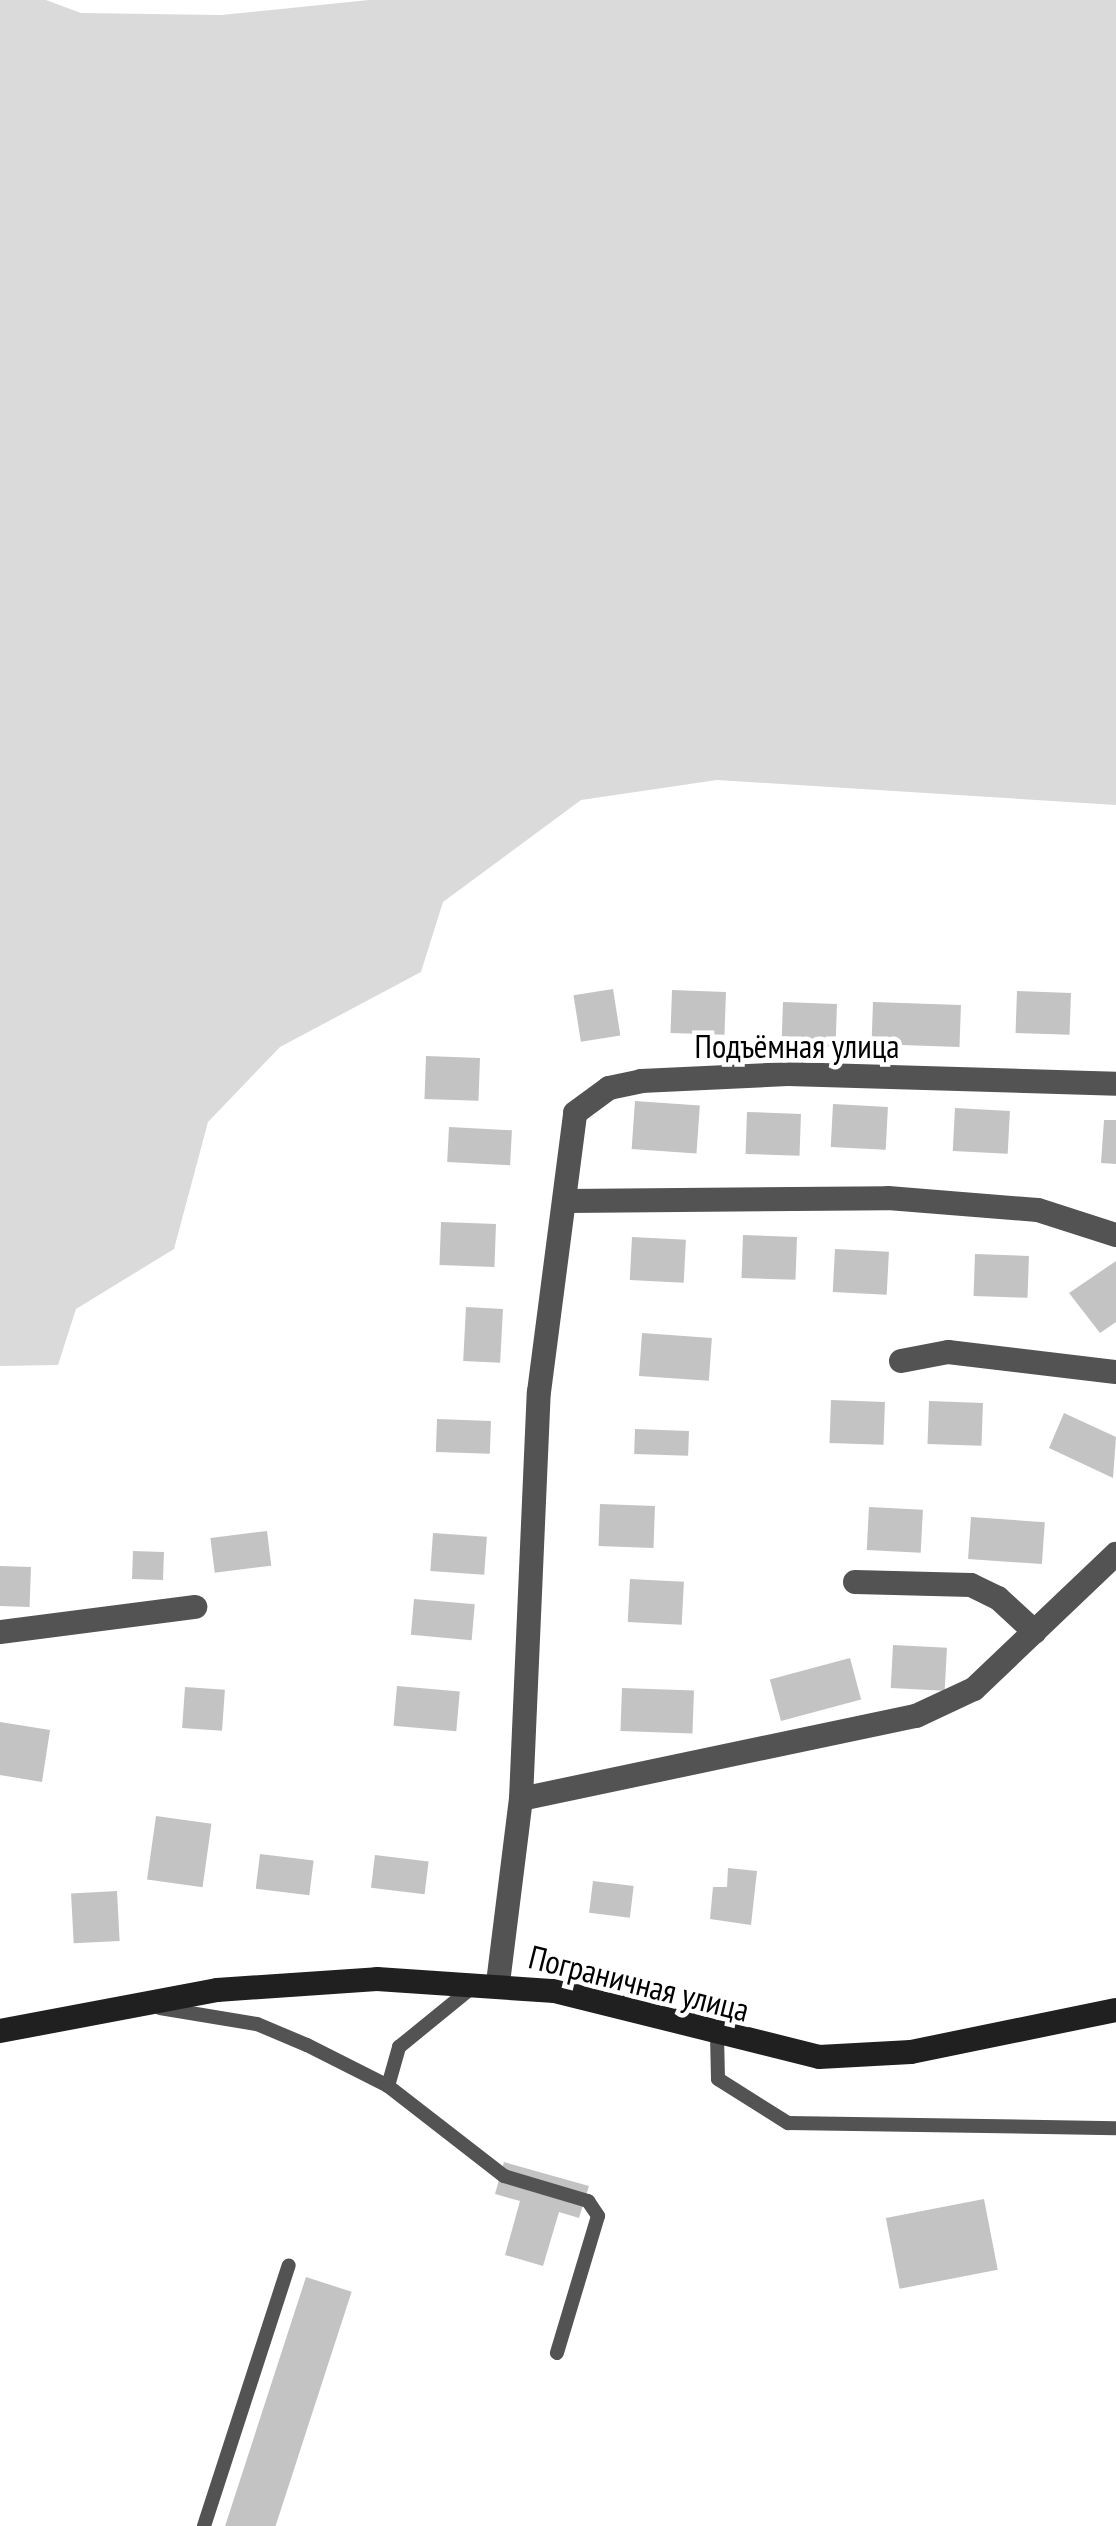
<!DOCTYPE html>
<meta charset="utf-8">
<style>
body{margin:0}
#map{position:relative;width:1116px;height:2526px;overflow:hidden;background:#fff;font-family:"PT Sans Narrow",sans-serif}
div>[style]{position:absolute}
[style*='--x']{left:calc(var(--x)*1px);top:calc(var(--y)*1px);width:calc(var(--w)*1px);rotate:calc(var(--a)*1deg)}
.green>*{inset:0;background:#dadada}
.building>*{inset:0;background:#c3c3c3;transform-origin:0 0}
.lane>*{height:14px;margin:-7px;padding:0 7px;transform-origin:7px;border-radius:7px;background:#535353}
.street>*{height:24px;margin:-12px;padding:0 12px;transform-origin:12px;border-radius:12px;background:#535353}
.secondary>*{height:24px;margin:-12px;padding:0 12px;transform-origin:12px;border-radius:12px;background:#202020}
span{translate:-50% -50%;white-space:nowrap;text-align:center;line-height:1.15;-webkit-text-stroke:9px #fff;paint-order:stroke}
.street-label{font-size:33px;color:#000}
</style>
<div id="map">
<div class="green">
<i style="clip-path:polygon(0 0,46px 0,81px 13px,221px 15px,369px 0,1116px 0,1116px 805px,717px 780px,581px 800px,443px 902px,421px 972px,280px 1047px,208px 1122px,174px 1249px,76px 1309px,58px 1365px,0 1366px)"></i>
</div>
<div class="building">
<i style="left:613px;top:989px;width:47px;height:40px;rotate:81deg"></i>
<i style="left:672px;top:990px;width:54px;height:43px;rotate:2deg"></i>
<i style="left:1017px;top:991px;width:54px;height:42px;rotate:2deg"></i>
<i style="left:783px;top:1002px;width:54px;height:43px;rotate:2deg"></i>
<i style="left:873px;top:1002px;width:88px;height:42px;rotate:2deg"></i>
<i style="left:426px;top:1056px;width:54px;height:43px;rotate:2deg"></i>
<i style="left:635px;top:1101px;width:65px;height:48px;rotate:4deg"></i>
<i style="left:833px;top:1104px;width:55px;height:43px;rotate:3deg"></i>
<i style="left:955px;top:1108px;width:55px;height:43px;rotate:3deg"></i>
<i style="left:747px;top:1112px;width:54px;height:42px;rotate:2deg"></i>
<i style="clip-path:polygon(1104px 1120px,1116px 1120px,1116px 1164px,1101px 1163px)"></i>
<i style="left:449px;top:1127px;width:63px;height:35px;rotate:3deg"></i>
<i style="left:441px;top:1222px;width:55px;height:43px;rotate:2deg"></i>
<i style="left:743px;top:1235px;width:54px;height:43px;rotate:2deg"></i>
<i style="left:632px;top:1237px;width:54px;height:43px;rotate:3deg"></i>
<i style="left:835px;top:1249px;width:54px;height:43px;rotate:3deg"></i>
<i style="left:975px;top:1254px;width:54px;height:42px;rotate:2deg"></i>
<i style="clip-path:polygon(1116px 1261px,1116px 1322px,1100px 1333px,1069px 1293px)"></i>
<i style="left:466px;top:1307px;width:37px;height:54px;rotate:3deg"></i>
<i style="left:642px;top:1333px;width:70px;height:43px;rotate:4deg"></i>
<i style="left:831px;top:1400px;width:54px;height:43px;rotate:2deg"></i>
<i style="left:929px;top:1401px;width:54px;height:43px;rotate:2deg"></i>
<i style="clip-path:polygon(1064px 1413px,1116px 1437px,1113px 1478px,1049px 1448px)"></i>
<i style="left:437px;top:1419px;width:54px;height:33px;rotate:2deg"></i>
<i style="left:635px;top:1429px;width:54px;height:25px;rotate:2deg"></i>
<i style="left:600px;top:1504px;width:55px;height:42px;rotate:2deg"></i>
<i style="left:869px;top:1507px;width:54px;height:43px;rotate:3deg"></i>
<i style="left:971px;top:1517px;width:74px;height:42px;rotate:4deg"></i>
<i style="left:267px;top:1531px;width:35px;height:57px;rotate:83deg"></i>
<i style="left:433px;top:1533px;width:54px;height:38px;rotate:4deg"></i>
<i style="left:133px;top:1551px;width:31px;height:28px;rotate:2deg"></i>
<i style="left:0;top:1566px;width:31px;height:40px;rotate:2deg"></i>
<i style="left:630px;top:1579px;width:54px;height:43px;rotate:3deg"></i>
<i style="left:414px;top:1599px;width:61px;height:36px;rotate:5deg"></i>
<i style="left:893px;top:1645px;width:54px;height:43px;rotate:3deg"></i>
<i style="left:850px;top:1658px;width:43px;height:83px;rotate:75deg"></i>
<i style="left:397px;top:1686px;width:63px;height:40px;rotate:5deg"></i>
<i style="left:185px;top:1687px;width:40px;height:41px;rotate:4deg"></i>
<i style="left:622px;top:1688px;width:72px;height:43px;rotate:2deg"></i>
<i style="clip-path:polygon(0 1722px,50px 1730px,42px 1782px,0 1775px)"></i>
<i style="left:156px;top:1816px;width:56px;height:64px;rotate:8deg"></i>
<i style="left:260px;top:1854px;width:54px;height:35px;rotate:7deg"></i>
<i style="left:375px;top:1855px;width:54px;height:33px;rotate:7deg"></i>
<i style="clip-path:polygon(728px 1868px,757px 1871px,751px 1925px,710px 1919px,713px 1887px,727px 1887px)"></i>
<i style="left:593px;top:1881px;width:41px;height:32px;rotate:7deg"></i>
<i style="left:117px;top:1891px;width:50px;height:46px;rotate:87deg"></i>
<i style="clip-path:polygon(504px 2162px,589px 2186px,579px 2218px,559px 2212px,543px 2266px,505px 2255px,520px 2201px,495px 2194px)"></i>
<i style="left:984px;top:2199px;width:72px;height:100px;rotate:79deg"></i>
<i style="left:306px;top:2277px;width:48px;height:262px;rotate:18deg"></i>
</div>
<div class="lane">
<i style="--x:160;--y:2008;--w:98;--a:9.4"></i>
<i style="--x:257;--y:2024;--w:54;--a:22.8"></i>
<i style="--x:307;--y:2045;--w:91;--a:26.8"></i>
<i style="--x:388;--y:2086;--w:147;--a:37.8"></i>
<i style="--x:504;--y:2176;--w:88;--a:16.6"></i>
<i style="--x:588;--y:2201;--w:18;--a:56"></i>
<i style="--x:598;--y:2216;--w:143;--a:106.7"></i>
<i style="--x:717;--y:2035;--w:44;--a:88.7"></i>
<i style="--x:718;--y:2079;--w:83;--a:32.2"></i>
<i style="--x:788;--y:2123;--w:328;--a:0.9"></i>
<i style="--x:388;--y:2086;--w:41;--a:-74.2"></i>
<i style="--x:399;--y:2047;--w:98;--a:-39.2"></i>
<i style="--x:204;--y:2526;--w:274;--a:-72"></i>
</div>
<div class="street">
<i style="--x:567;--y:1201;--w:321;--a:-0.5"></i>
<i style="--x:888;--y:1198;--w:150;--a:4.6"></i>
<i style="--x:1038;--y:1210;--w:82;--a:17.8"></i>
<i style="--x:901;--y:1361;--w:48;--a:-10.8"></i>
<i style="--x:948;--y:1352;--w:169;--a:6.8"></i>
<i style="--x:855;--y:1582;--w:116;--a:1.5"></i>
<i style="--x:971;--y:1585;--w:30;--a:26"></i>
<i style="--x:998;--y:1598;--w:50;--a:42.6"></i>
<i style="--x:0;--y:1632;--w:197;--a:-7.3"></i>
<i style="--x:521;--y:1799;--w:404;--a:-11.9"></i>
<i style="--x:916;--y:1716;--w:64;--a:-25"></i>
<i style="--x:974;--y:1689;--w:196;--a:-43.6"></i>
<i style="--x:498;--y:1983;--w:185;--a:-82.9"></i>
<i style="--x:521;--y:1799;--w:407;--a:-87.5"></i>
<i style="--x:539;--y:1392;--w:281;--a:-82.6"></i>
<i style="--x:575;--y:1113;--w:42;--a:-36.3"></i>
<i style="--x:609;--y:1088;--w:33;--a:-12"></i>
<i style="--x:641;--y:1081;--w:147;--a:-2.7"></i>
<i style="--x:788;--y:1074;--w:328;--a:1.7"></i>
</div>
<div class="secondary">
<i style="--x:0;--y:2031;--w:221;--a:-10.7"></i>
<i style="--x:217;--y:1990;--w:160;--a:-3.9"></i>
<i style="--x:377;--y:1979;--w:178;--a:3.9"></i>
<i style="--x:555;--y:1991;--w:272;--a:14"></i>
<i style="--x:819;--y:2057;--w:92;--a:-3.1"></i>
<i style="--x:911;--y:2052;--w:209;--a:-11.6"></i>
</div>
<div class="street-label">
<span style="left:797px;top:1046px">Подъёмная улица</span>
<span style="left:639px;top:1983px;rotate:14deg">Пограничная улица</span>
</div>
</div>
